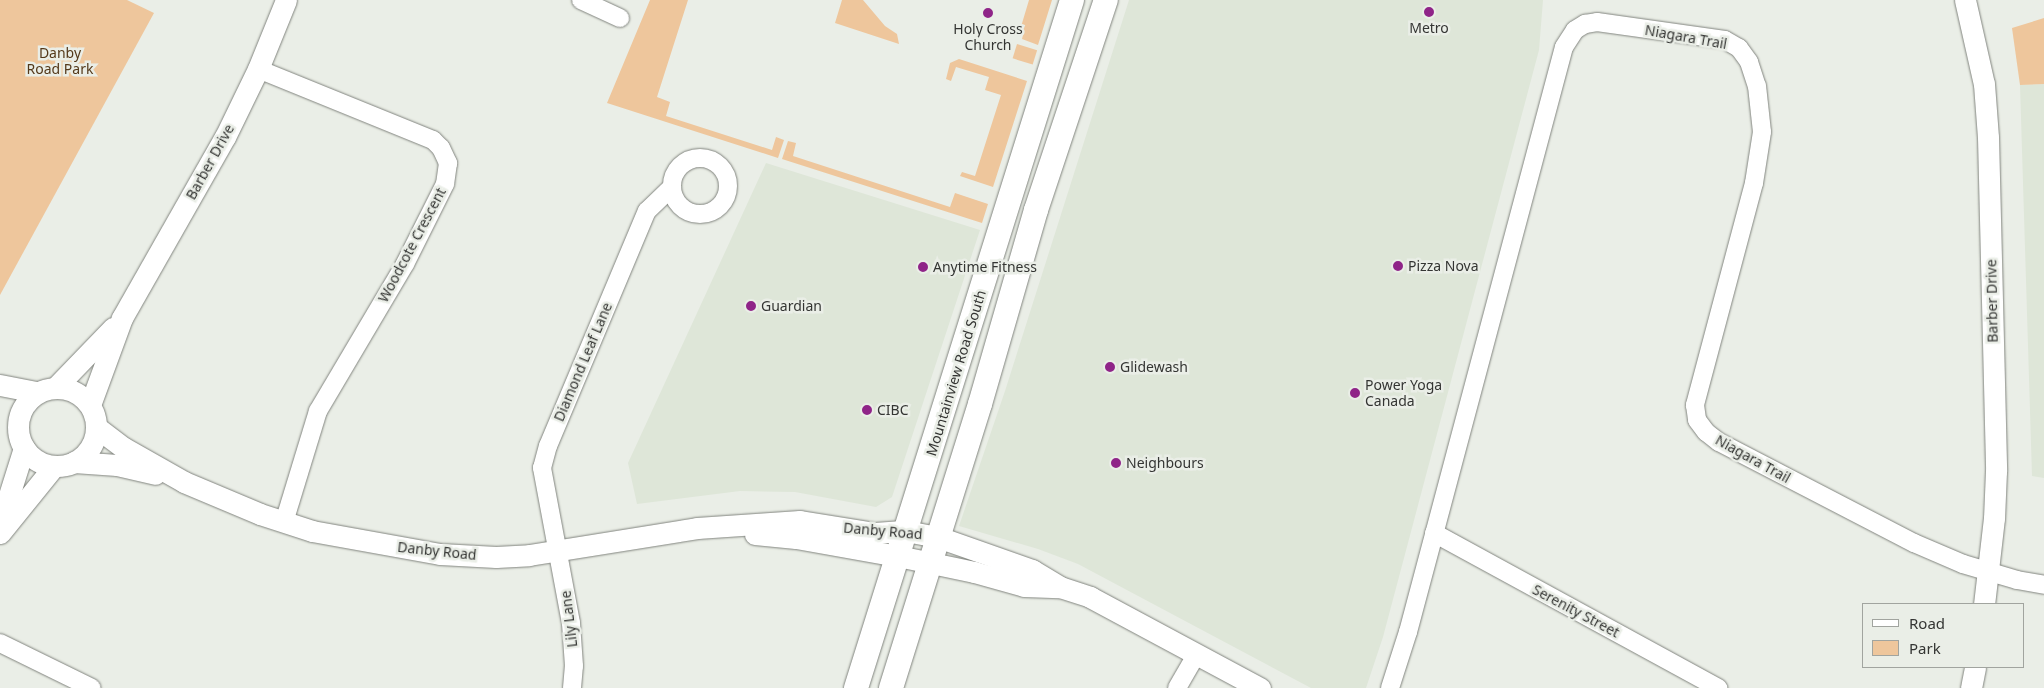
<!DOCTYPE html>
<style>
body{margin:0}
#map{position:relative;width:2044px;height:688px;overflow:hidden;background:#eaeee7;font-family:"Noto Sans",sans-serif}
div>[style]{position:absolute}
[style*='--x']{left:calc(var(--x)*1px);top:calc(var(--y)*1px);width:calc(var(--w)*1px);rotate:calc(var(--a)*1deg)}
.built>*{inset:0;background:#dee6d8}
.green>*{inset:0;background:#eec69c;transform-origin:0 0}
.roads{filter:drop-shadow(0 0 1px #81847e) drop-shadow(0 0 1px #81847e)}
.minor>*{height:18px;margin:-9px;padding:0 9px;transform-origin:9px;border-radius:9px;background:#fff}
.minor>.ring{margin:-9px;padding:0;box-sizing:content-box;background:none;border:18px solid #fff;border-radius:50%}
.tertiary>*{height:21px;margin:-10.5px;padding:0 10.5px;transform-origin:10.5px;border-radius:10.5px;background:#fff}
.tertiary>.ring{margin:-10.5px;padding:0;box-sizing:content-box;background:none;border:21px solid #fff;border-radius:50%}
.secondary>*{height:24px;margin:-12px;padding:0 12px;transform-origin:12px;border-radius:12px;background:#fff}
.dots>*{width:14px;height:14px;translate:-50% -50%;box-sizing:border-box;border:2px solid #eaeee7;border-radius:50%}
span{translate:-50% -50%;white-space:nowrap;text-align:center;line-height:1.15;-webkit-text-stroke:5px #eaeee7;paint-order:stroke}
.poi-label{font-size:14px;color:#343533}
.left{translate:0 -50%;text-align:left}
.street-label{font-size:14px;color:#343533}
.park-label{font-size:14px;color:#54391a}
.legend{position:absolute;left:1862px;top:603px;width:162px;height:65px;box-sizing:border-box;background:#eaeee7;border:1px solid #a1a49f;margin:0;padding:6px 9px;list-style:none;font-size:15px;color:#343533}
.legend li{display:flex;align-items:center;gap:10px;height:25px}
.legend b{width:25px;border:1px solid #a1a49f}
</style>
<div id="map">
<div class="built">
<i style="clip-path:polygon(1129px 0,1543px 0,1539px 50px,1383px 637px,1366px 688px,1311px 688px,1078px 564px,1038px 549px,959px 526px,1005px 391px)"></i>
<i style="clip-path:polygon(2044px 84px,2044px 478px,2032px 476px,2020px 85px)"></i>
<i style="clip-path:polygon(766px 163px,980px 230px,892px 497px,876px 507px,795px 492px,740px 491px,637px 504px,628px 463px)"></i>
</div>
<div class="green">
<i style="clip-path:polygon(0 0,127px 0,154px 13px,0 295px)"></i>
<i style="clip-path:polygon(650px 0,688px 0,657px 97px,670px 102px,666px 116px,772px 150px,776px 137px,784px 140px,778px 158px,607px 103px)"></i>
<i style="clip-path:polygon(842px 0,863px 0,885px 26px,897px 34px,899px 44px,835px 23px)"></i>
<i style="clip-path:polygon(1029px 0,1052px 0,1038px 45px,1022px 39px,1024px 31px,1020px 30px)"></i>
<i style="clip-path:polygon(2044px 18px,2044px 84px,2020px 85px,2012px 28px)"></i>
<i style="left:1017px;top:44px;width:21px;height:15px;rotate:17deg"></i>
<i style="clip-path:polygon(959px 59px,1027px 81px,993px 187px,960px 176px,962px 172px,975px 176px,1001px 95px,985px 90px,989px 77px,956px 67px,951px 81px,946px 79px,950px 63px)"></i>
<i style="clip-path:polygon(788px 141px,796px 143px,793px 156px,950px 207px,955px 193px,988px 204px,982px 223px,782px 159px)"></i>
</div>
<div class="roads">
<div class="minor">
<i style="--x:581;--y:0;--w:43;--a:24.8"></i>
<i style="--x:258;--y:69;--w:189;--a:22.1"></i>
<i style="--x:433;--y:140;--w:11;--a:45"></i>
<i style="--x:441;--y:148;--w:17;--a:65"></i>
<i style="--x:448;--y:163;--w:21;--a:98"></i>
<i style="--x:445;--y:184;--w:89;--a:116.6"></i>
<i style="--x:405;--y:264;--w:171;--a:120.6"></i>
<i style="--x:318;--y:411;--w:116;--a:107"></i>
<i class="ring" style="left:672px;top:158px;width:38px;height:38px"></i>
<i style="--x:1434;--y:533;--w:324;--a:28.6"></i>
<i style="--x:0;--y:643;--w:102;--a:26.1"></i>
<i style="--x:572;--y:688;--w:22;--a:-85"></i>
<i style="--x:574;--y:666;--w:43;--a:-94"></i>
<i style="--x:571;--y:623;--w:158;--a:-100.6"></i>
<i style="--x:542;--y:468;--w:23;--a:-75"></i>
<i style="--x:548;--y:446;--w:255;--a:-67.2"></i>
<i style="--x:647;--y:211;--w:35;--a:-44"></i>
<i style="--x:1177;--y:688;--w:39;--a:-60"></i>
<i style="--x:1390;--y:688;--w:59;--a:-72.2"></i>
<i style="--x:1408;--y:632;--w:605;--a:-75.07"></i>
<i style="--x:1564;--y:47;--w:20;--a:-57"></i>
<i style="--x:1575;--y:30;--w:12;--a:-31"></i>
<i style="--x:1585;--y:24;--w:12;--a:-9"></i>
<i style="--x:1597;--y:22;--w:129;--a:8"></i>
<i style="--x:1725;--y:40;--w:16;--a:30"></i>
<i style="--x:1739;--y:48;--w:17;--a:54"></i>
<i style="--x:1749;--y:62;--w:25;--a:72"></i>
<i style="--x:1757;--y:86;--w:46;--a:83.8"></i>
<i style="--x:1762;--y:132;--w:52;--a:98.9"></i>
<i style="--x:1754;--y:183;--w:230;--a:104.9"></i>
<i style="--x:1695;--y:405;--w:15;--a:82"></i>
<i style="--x:1697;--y:420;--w:15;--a:53"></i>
<i style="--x:1706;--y:432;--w:16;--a:38"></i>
<i style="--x:1719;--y:442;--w:220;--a:27.4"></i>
<i style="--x:1914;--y:543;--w:53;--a:23.2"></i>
<i style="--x:1963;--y:564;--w:56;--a:16.5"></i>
<i style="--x:2017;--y:580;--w:27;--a:10"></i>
</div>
<div class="tertiary">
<i style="--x:1965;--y:0;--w:86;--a:77.3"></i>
<i style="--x:1984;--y:84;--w:53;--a:85.7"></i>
<i style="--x:1988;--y:137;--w:334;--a:88.6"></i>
<i style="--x:1996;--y:471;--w:47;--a:92.4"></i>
<i style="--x:1994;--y:518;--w:87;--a:96.6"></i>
<i style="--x:0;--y:385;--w:38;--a:11"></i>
<i style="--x:56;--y:387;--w:82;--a:-46"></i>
<i class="ring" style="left:18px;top:388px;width:57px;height:57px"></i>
<i style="--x:90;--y:405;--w:93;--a:-69.8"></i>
<i style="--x:122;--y:318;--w:208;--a:-60.4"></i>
<i style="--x:225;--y:137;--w:76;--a:-64.1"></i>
<i style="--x:258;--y:69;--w:74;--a:-67.9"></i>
<i style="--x:96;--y:427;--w:35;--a:37"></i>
<i style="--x:124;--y:448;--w:69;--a:29.5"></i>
<i style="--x:184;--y:482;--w:82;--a:22.8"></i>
<i style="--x:260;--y:514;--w:55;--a:18.1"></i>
<i style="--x:312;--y:531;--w:130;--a:10.2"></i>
<i style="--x:440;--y:554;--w:56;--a:3.1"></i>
<i style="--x:496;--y:557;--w:33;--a:-3"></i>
<i style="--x:529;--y:555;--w:170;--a:-9.1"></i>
<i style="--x:697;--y:528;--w:103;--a:-3.9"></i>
<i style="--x:800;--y:521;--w:76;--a:9.1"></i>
<i style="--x:875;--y:533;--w:31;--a:-4"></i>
<i style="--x:906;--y:531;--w:33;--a:11"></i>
<i style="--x:938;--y:537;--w:100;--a:19.3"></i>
<i style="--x:1032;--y:570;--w:33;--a:31"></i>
<i style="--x:1060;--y:587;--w:32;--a:18"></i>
<i style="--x:1090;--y:597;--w:193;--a:28.2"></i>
<i style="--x:74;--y:462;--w:43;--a:4"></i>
<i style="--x:117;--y:465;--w:39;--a:13"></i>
<i style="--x:0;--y:524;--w:80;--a:-72.5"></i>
<i style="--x:0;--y:533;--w:86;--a:-51.1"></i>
<i style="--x:755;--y:534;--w:41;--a:5.6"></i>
<i style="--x:796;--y:538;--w:104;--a:10"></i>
<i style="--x:898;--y:556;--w:78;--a:11.9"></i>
<i style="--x:974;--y:572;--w:52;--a:15.6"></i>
<i style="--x:1024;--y:586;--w:35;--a:2"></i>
<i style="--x:1971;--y:688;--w:21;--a:-79"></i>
</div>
<div class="secondary">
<i style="--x:856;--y:688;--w:721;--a:-72.57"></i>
<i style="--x:891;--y:688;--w:298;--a:-72.6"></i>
<i style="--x:980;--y:404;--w:202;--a:-73.9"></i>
<i style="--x:1036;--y:210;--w:221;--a:-71.6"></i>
</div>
</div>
<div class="dots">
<i style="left:1429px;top:12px;background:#8f2488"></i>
<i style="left:988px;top:13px;background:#8f2488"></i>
<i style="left:1398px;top:266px;background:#8f2488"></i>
<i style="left:923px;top:267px;background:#8f2488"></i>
<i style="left:751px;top:306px;background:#8f2488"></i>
<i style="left:1110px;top:367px;background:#8f2488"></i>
<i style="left:1355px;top:393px;background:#8f2488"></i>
<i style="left:867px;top:410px;background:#8f2488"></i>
<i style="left:1116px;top:463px;background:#8f2488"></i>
</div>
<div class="poi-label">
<span style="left:1429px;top:28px">Metro</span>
<span style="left:988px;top:37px">Holy Cross<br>Church</span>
<span class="left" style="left:1408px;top:266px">Pizza Nova</span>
<span class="left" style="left:933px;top:267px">Anytime Fitness</span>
<span class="left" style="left:761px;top:306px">Guardian</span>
<span class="left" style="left:1120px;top:367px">Glidewash</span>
<span class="left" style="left:1365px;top:393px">Power Yoga<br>Canada</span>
<span class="left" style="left:877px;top:410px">CIBC</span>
<span class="left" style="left:1126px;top:463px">Neighbours</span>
</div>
<div class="street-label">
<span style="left:1686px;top:37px;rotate:10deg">Niagara Trail</span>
<span style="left:210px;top:162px;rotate:-61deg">Barber Drive</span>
<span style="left:412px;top:245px;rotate:-62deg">Woodcote Crescent</span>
<span style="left:1992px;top:301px;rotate:-91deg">Barber Drive</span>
<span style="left:583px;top:362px;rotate:-67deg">Diamond Leaf Lane</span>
<span style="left:956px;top:373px;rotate:-73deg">Mountainview Road South</span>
<span style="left:1753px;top:459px;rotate:29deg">Niagara Trail</span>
<span style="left:883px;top:531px;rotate:5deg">Danby Road</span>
<span style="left:437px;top:551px;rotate:6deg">Danby Road</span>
<span style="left:1576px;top:611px;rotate:28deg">Serenity Street</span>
<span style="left:569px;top:619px;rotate:-97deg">Lily Lane</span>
</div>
<div class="park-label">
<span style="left:60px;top:61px">Danby<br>Road Park</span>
</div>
<ul class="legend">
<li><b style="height:6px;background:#fff"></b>Road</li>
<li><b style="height:14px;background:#eec69c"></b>Park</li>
</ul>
</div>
